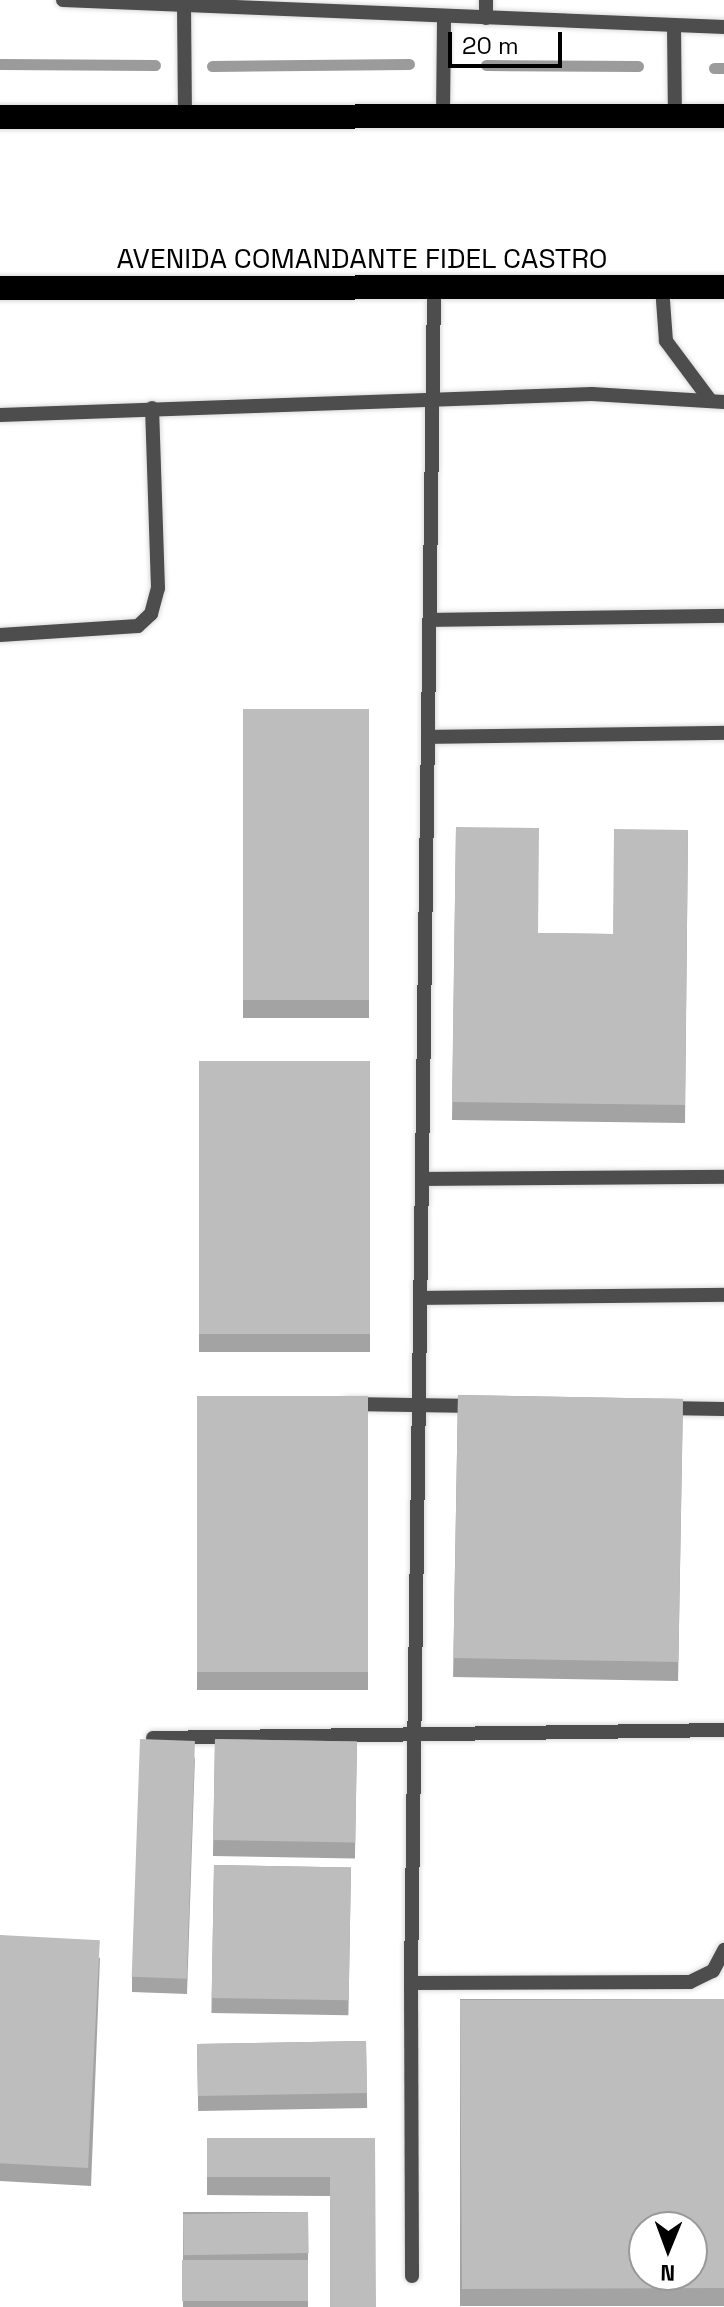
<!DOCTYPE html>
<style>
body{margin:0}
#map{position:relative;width:724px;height:2307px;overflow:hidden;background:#fff;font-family:"Space Grotesk",sans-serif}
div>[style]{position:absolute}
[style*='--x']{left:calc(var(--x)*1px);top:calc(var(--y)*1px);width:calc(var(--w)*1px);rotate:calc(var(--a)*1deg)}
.stream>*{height:11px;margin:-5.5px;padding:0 5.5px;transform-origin:5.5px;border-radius:5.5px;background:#9b9b9b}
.roads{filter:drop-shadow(0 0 2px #dbdbdb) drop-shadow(0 0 2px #dbdbdb)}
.minor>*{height:14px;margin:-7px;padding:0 7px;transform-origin:7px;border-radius:7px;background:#4d4d4d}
.highway>*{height:24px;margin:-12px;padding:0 12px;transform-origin:12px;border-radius:12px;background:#000}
.wall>*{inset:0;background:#a3a3a3;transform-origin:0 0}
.building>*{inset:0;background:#bdbdbd;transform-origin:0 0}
span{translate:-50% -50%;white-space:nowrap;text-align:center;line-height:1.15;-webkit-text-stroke:6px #fff;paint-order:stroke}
.street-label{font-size:28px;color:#000}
.north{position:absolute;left:628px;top:2211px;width:80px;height:80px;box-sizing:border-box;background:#fff;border:2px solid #999;border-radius:50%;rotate:181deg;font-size:22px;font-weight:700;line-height:32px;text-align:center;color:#000}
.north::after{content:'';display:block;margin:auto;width:28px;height:36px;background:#000;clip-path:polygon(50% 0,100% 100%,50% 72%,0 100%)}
.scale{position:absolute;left:448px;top:32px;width:114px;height:36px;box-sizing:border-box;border:4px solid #000;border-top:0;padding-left:10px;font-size:24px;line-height:28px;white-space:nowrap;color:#000;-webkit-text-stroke:6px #fff;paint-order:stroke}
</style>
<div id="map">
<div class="stream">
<i style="--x:0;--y:64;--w:155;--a:0.4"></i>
<i style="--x:486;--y:65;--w:152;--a:0.4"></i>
<i style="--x:212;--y:66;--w:197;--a:-0.6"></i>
<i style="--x:714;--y:68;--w:10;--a:0"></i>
</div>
<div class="roads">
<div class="minor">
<i style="--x:63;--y:0;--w:662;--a:2.34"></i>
<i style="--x:184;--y:4;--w:113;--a:89.5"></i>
<i style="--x:486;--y:18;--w:18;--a:-90"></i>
<i style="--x:674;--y:26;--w:90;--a:89.4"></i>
<i style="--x:443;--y:116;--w:100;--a:-89.4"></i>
<i style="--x:662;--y:287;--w:54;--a:85.8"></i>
<i style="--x:666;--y:341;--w:74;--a:53.3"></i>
<i style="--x:434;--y:289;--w:1694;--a:90.78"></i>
<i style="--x:411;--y:1983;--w:279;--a:-0.2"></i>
<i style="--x:690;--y:1982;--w:25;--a:-26"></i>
<i style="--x:713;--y:1971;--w:24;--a:-62"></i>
<i style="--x:0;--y:415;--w:592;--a:-2.03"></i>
<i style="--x:592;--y:394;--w:132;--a:3.5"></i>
<i style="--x:431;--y:620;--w:293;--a:-0.8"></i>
<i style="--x:0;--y:635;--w:138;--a:-3.7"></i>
<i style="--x:138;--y:626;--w:18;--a:-43"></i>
<i style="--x:151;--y:614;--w:27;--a:-75"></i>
<i style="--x:158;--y:588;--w:180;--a:-91.9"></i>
<i style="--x:429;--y:737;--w:295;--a:-0.8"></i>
<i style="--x:422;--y:1179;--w:302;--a:-0.4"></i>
<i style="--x:420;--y:1298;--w:304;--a:-0.6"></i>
<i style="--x:348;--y:1404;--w:128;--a:0.9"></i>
<i style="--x:664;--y:1408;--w:60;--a:1"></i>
<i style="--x:153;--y:1738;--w:571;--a:-0.8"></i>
<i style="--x:411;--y:1983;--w:293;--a:89.8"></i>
</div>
<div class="highway">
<i style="--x:0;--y:117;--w:724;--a:-0.08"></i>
<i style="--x:0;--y:288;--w:724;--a:-0.08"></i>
</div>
</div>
<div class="wall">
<i style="left:243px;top:709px;width:126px;height:309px"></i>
<i style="clip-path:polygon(456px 827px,538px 933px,613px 934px,688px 830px,685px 1123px,452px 1120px)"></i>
<i style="left:199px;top:1061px;width:171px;height:291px"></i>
<i style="left:458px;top:1395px;width:225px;height:282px;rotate:1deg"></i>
<i style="left:197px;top:1396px;width:171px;height:294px"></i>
<i style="left:215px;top:1739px;width:142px;height:117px;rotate:1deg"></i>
<i style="clip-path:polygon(195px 1756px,187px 1994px,132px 1992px,132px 1977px)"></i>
<i style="left:214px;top:1865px;width:137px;height:148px;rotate:1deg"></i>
<i style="clip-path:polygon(0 1935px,100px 1958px,91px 2186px,0 2181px)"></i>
<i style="left:724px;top:1999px;width:307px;height:264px;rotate:90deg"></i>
<i style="left:366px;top:2041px;width:67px;height:169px;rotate:89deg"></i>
<i style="clip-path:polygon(207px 2138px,375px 2138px,330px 2196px,207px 2195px)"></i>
<i style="left:308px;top:2212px;width:95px;height:125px;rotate:90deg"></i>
</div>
<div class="building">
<i style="left:243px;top:709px;width:126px;height:291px"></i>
<i style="clip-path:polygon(456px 827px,539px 828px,538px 933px,613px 934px,614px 829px,688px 830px,685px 1105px,452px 1102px)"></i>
<i style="left:199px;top:1061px;width:171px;height:273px"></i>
<i style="left:458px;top:1395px;width:225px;height:263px;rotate:1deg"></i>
<i style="left:197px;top:1396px;width:171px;height:276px"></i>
<i style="left:140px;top:1739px;width:55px;height:238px;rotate:2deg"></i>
<i style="left:215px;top:1739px;width:142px;height:101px;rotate:1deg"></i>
<i style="left:214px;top:1865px;width:137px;height:133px;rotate:1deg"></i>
<i style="left:0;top:1935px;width:100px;height:228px;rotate:3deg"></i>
<i style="clip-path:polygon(evenodd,724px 1999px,724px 2288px,462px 2289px,460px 2000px,724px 1999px,644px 2227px,692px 2227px,692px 2275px,644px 2275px,644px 2227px)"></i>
<i style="left:366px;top:2041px;width:52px;height:169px;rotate:89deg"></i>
<i style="clip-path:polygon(207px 2138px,375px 2138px,376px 2307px,330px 2307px,330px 2177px,207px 2177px)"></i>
<i style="left:308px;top:2212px;width:41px;height:125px;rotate:89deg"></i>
<i style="left:308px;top:2260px;width:41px;height:126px;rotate:90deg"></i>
</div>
<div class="street-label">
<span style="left:362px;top:258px">AVENIDA COMANDANTE FIDEL CASTRO</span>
</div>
<div class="north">N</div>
<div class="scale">20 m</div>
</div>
